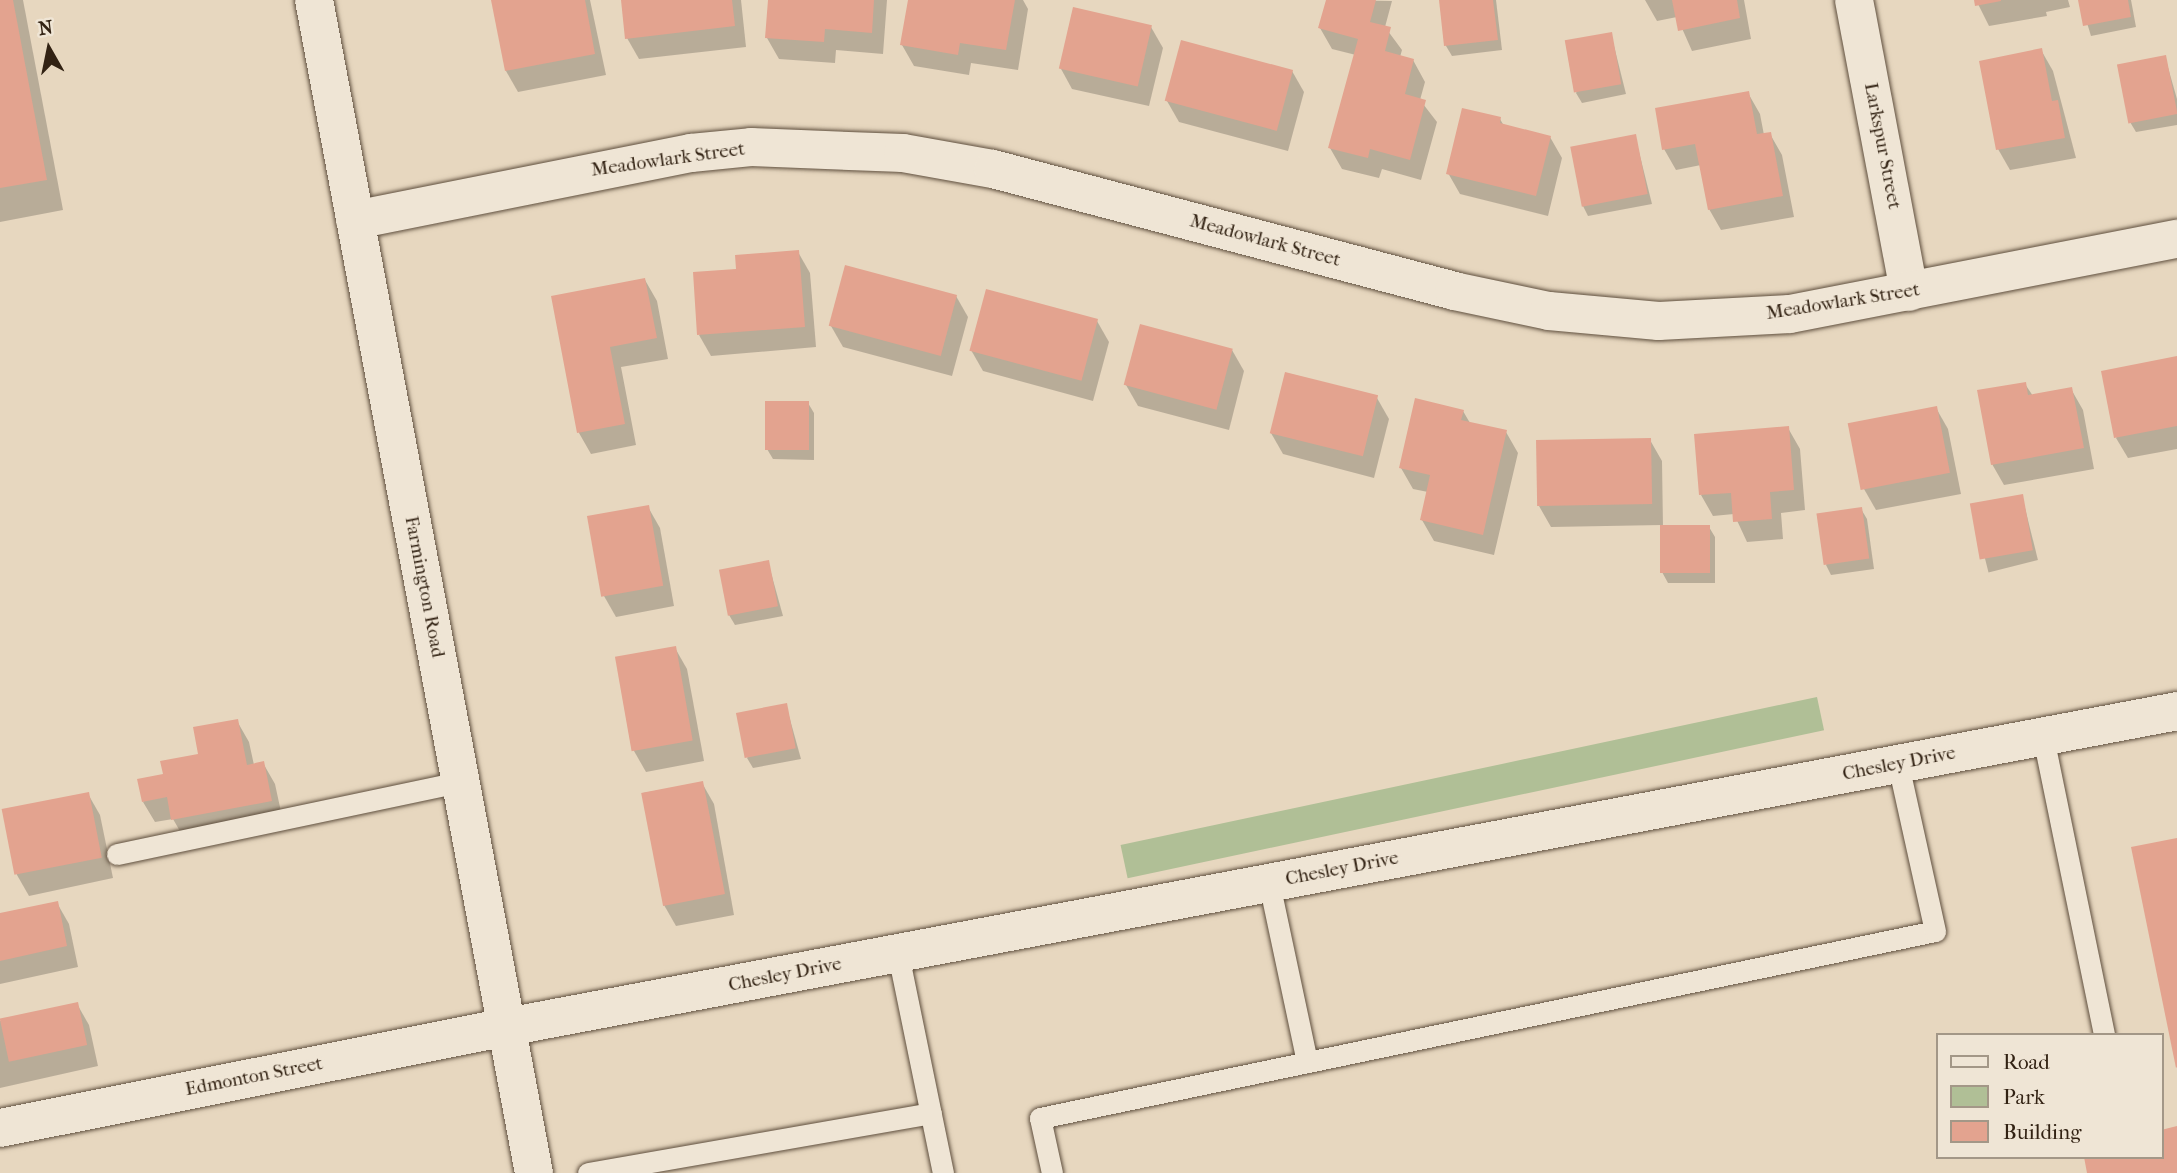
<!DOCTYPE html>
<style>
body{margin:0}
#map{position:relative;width:2177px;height:1173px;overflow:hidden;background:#e7d7bf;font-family:"IM FELL French Canon",serif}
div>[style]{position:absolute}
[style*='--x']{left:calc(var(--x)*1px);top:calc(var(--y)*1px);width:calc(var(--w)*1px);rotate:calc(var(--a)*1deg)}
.green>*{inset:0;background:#b0bf96;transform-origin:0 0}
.shadow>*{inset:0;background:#0003;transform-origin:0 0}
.building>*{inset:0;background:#e3a38f;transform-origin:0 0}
.roads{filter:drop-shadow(0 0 2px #5f4f3e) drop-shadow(0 0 2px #5f4f3e)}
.service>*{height:21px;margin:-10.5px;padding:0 10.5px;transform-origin:10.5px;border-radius:10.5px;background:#efe5d5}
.minor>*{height:38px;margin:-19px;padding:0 19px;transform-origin:19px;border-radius:19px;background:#efe5d5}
.secondary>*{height:38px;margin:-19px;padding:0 19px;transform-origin:19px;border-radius:19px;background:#efe5d5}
span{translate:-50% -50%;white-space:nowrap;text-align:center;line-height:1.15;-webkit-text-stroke:6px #efe5d5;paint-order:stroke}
.street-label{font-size:19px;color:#322213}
.legend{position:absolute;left:1936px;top:1033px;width:228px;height:126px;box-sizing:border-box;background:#efe5d5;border:2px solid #a39787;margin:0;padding:9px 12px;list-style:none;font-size:21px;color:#322213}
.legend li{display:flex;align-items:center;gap:14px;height:35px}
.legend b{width:35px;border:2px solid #a39787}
.north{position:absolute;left:14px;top:14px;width:70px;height:70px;-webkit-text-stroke:5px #efe5d5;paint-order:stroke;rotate:351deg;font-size:19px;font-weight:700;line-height:28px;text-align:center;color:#322213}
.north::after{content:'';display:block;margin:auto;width:24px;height:32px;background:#322213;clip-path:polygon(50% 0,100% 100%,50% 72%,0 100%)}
</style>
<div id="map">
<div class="green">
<i style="left:1817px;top:697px;width:34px;height:712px;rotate:78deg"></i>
</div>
<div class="shadow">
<i style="clip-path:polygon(0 0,23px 0,63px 210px,0 222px)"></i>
<i style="clip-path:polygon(590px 0,606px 75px,518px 92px,506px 71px,493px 1px)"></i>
<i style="clip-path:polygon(623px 0,741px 0,746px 47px,639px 59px,627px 38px)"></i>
<i style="clip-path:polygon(770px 0,887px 0,883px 54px,836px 50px,835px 63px,779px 59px,767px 38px)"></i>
<i style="clip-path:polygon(910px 0,1023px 0,1028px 9px,1018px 70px,971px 63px,969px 75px,914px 66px,902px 45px)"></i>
<i style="clip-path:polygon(1328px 0,1392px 1px,1385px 27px,1402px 50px,1400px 57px,1413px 60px,1425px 82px,1420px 100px,1437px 122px,1421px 180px,1382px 169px,1379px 178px,1342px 169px,1330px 148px,1356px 55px,1332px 49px,1320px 28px)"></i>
<i style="clip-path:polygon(1441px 0,1496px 0,1502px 50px,1452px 56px,1446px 46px)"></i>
<i style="clip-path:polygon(1645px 0,1744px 0,1751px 39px,1692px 51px,1677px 17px,1657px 21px)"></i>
<i style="clip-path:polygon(1976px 0,2068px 0,2070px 7px,2046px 12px,2047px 16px,1989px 26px)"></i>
<i style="clip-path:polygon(2080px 0,2131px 0,2136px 27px,2091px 36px)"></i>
<i style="clip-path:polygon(1151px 27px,1163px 48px,1149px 106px,1072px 89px,1060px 67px)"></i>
<i style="clip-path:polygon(1611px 34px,1626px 94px,1582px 103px,1576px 93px)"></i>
<i style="clip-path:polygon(2041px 50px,2053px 71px,2076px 158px,2010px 170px,1998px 149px)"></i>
<i style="clip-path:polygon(2165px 57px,2177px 99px,2177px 125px,2136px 132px,2130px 122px)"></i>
<i style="clip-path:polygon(1292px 71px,1304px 92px,1288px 151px,1179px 122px,1167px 101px)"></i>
<i style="clip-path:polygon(1748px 93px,1760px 114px,1764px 135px,1770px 134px,1782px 155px,1794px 217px,1721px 230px,1709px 209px,1701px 165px,1676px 170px,1664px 149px)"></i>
<i style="clip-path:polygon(1500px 119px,1504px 126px,1550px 137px,1562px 158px,1548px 216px,1460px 194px,1448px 173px)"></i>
<i style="clip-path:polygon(1635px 136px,1652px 204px,1588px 216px,1583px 206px)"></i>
<i style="clip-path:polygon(798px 252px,810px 273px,816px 347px,711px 356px,699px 335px)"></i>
<i style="clip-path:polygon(645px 280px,657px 301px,668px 359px,621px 367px,636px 445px,591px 454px,579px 433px,553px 298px)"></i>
<i style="clip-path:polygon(956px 296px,968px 317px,952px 376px,843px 347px,831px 326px)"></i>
<i style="clip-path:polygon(1097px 321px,1109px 342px,1093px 401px,983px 371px,971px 350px)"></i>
<i style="clip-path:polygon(1232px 350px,1244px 371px,1229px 430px,1138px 406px,1126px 385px)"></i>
<i style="clip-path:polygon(2177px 358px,2177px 449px,2128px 458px,2116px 438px)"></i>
<i style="clip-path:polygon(2025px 384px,2033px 396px,2071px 389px,2083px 410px,2094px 469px,2004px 485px,1992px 464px)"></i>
<i style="clip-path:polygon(1377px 398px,1389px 419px,1374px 478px,1283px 454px,1271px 433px)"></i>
<i style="clip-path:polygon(808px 403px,814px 413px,814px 460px,773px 459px,767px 449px)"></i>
<i style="clip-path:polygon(1936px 408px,1948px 429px,1961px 494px,1876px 510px,1864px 489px)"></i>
<i style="clip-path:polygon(1463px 411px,1470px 423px,1506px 432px,1518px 453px,1494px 555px,1434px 541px,1422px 520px,1428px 492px,1413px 489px,1401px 468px)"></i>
<i style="clip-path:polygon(1788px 428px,1800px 449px,1805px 510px,1781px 513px,1783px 539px,1747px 542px,1734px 514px,1713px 516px,1701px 495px)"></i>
<i style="clip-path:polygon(1650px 440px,1662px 461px,1663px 527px,1709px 527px,1715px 537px,1715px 583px,1668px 583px,1662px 572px,1662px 525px,1551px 527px,1539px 506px)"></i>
<i style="left:2022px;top:496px;width:66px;height:51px;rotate:76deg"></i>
<i style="clip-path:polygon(648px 507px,660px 528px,674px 606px,616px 617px,604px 596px)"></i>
<i style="clip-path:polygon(1861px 509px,1867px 519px,1874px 569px,1831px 575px,1826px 565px)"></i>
<i style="clip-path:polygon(768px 562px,783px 616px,735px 625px,729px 615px)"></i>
<i style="clip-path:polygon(675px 648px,687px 669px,704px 761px,646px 772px,634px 751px,617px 659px)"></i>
<i style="clip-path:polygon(786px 705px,801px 759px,753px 768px,747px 758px)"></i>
<i style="clip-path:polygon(237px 721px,249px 742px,254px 765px,263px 763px,275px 784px,283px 821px,185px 840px,173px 819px,155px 822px,143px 802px,165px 776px,200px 756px)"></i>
<i style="clip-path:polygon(702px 783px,714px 804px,734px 915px,676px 926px,664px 905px,643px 793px)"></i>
<i style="clip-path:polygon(88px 794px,100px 815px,113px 878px,29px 896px,17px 875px,4px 811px)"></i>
<i style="clip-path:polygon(57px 903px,69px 924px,78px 967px,0 984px,0 915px)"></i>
<i style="clip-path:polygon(77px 1004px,89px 1025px,98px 1066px,0 1088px,0 1021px)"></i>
</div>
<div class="building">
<i style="clip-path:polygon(0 0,13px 0,47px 180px,0 188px)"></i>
<i style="clip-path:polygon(491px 0,585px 0,595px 54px,505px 71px)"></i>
<i style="clip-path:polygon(621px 0,732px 0,735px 26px,625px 39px)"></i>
<i style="clip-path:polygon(768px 0,874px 0,872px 33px,825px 29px,824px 42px,765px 38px)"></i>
<i style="clip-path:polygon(908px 0,1015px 0,1006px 50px,960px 43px,958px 55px,900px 45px)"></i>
<i style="clip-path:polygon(1326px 0,1376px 0,1370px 22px,1391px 27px,1385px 51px,1414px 59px,1405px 94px,1426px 100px,1410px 160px,1370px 149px,1368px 158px,1328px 148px,1358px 39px,1318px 28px)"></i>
<i style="clip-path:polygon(1439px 0,1493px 0,1498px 40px,1444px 46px)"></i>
<i style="clip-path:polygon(1672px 0,1737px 0,1740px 18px,1678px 31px)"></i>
<i style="clip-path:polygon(1974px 0,2001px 0,2001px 1px,1975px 6px)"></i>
<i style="clip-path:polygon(2078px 0,2128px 0,2131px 17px,2083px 26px)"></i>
<i style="left:1073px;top:7px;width:81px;height:63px;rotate:13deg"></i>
<i style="left:1612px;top:32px;width:53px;height:48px;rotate:80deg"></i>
<i style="left:1181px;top:40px;width:116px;height:63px;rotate:15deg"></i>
<i style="clip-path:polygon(2042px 48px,2052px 101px,2058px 100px,2065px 138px,1996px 150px,1979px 61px)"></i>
<i style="left:2166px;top:55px;width:60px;height:50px;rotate:79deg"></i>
<i style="clip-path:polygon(1749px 91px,1757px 134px,1771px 132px,1783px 196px,1708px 210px,1695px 144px,1662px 150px,1655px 108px)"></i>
<i style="clip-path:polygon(1462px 108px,1501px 117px,1500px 123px,1551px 136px,1536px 196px,1446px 174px)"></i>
<i style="left:1636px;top:134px;width:61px;height:67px;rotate:79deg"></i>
<i style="clip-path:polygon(799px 250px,805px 327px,697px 335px,693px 272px,736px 269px,735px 255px)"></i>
<i style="left:845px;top:265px;width:116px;height:63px;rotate:15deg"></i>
<i style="clip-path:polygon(645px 278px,657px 338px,610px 347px,625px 424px,577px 433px,551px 296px)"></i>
<i style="left:986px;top:289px;width:116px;height:64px;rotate:15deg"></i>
<i style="left:1140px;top:324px;width:96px;height:63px;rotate:15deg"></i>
<i style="clip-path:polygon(2177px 356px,2177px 426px,2114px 438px,2101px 371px)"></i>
<i style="left:1285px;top:372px;width:96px;height:63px;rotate:14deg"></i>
<i style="clip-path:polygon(2026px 382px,2028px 395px,2072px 387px,2084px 448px,1991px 465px,1977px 390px)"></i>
<i style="clip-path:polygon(1415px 398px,1464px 410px,1461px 420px,1507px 430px,1483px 535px,1420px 520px,1430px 475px,1399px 468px)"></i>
<i style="left:765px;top:401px;width:44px;height:49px"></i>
<i style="left:1937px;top:406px;width:68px;height:91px;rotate:79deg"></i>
<i style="clip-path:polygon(1789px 426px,1794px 490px,1770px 492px,1772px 519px,1733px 522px,1731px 493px,1699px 495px,1694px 434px)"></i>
<i style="left:1651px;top:438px;width:66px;height:115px;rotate:89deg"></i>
<i style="left:2023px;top:494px;width:57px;height:54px;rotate:80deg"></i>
<i style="left:649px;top:505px;width:82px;height:63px;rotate:80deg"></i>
<i style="left:1862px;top:507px;width:52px;height:46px;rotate:82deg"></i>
<i style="left:1660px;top:525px;width:50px;height:48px"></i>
<i style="left:769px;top:560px;width:47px;height:51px;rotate:79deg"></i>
<i style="left:676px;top:646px;width:96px;height:62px;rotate:80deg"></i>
<i style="left:787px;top:703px;width:46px;height:52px;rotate:79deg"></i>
<i style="clip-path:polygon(238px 719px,247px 765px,264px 761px,272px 801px,171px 820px,167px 797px,142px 802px,137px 779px,163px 774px,160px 761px,198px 754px,193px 727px)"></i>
<i style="left:703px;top:781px;width:115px;height:63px;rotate:79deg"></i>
<i style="left:89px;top:792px;width:67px;height:89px;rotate:79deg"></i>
<i style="clip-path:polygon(2177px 838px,2177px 1067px,2176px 1068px,2131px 847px)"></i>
<i style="clip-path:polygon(58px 901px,67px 946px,0 961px,0 913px)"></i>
<i style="left:78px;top:1002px;width:44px;height:80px;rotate:78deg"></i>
<i style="clip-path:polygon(2177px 1126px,2177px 1173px,2087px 1173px,2084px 1157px,2161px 1157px,2161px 1130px)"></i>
</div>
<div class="roads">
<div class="service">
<i style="--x:2043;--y:737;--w:304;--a:78.4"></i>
<i style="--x:117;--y:854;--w:350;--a:-11.9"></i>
<i style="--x:1269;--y:883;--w:183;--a:78"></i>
<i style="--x:898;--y:954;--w:224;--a:78.4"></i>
<i style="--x:588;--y:1173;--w:348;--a:-9.9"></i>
<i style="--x:1052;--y:1173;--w:56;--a:-102.3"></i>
<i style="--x:1040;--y:1118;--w:914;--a:-11.8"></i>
<i style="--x:1935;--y:931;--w:171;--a:-102.5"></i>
</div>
<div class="minor">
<i style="--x:1854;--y:0;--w:297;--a:79.3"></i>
<i style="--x:355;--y:220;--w:343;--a:-11.3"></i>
<i style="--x:691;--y:153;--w:60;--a:-5.7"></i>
<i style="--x:751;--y:147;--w:152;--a:2.3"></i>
<i style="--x:903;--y:153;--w:91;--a:10.1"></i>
<i style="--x:993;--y:169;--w:477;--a:14.8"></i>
<i style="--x:1454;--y:291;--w:97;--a:11.9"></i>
<i style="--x:1549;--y:311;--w:110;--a:5.2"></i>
<i style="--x:1659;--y:321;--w:131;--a:-3.1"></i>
<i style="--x:1790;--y:314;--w:394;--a:-11"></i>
<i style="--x:0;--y:1128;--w:517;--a:-11.27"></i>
<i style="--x:507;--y:1027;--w:1700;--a:-10.71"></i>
</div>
<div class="secondary">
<i style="--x:314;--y:0;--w:1193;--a:79.38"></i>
</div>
</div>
<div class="street-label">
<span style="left:1882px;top:146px;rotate:79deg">Larkspur Street</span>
<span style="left:668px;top:160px;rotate:-8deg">Meadowlark Street</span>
<span style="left:1265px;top:241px;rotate:15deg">Meadowlark Street</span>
<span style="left:1843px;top:302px;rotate:-9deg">Meadowlark Street</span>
<span style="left:424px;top:587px;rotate:79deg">Farmington Road</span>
<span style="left:1899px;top:764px;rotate:-11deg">Chesley Drive</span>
<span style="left:1342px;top:869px;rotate:-11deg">Chesley Drive</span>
<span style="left:785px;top:975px;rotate:-11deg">Chesley Drive</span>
<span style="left:254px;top:1077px;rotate:-11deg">Edmonton Street</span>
</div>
<ul class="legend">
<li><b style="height:9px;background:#efe5d5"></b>Road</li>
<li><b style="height:19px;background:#b0bf96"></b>Park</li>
<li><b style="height:19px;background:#e3a38f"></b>Building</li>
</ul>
<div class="north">N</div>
</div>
